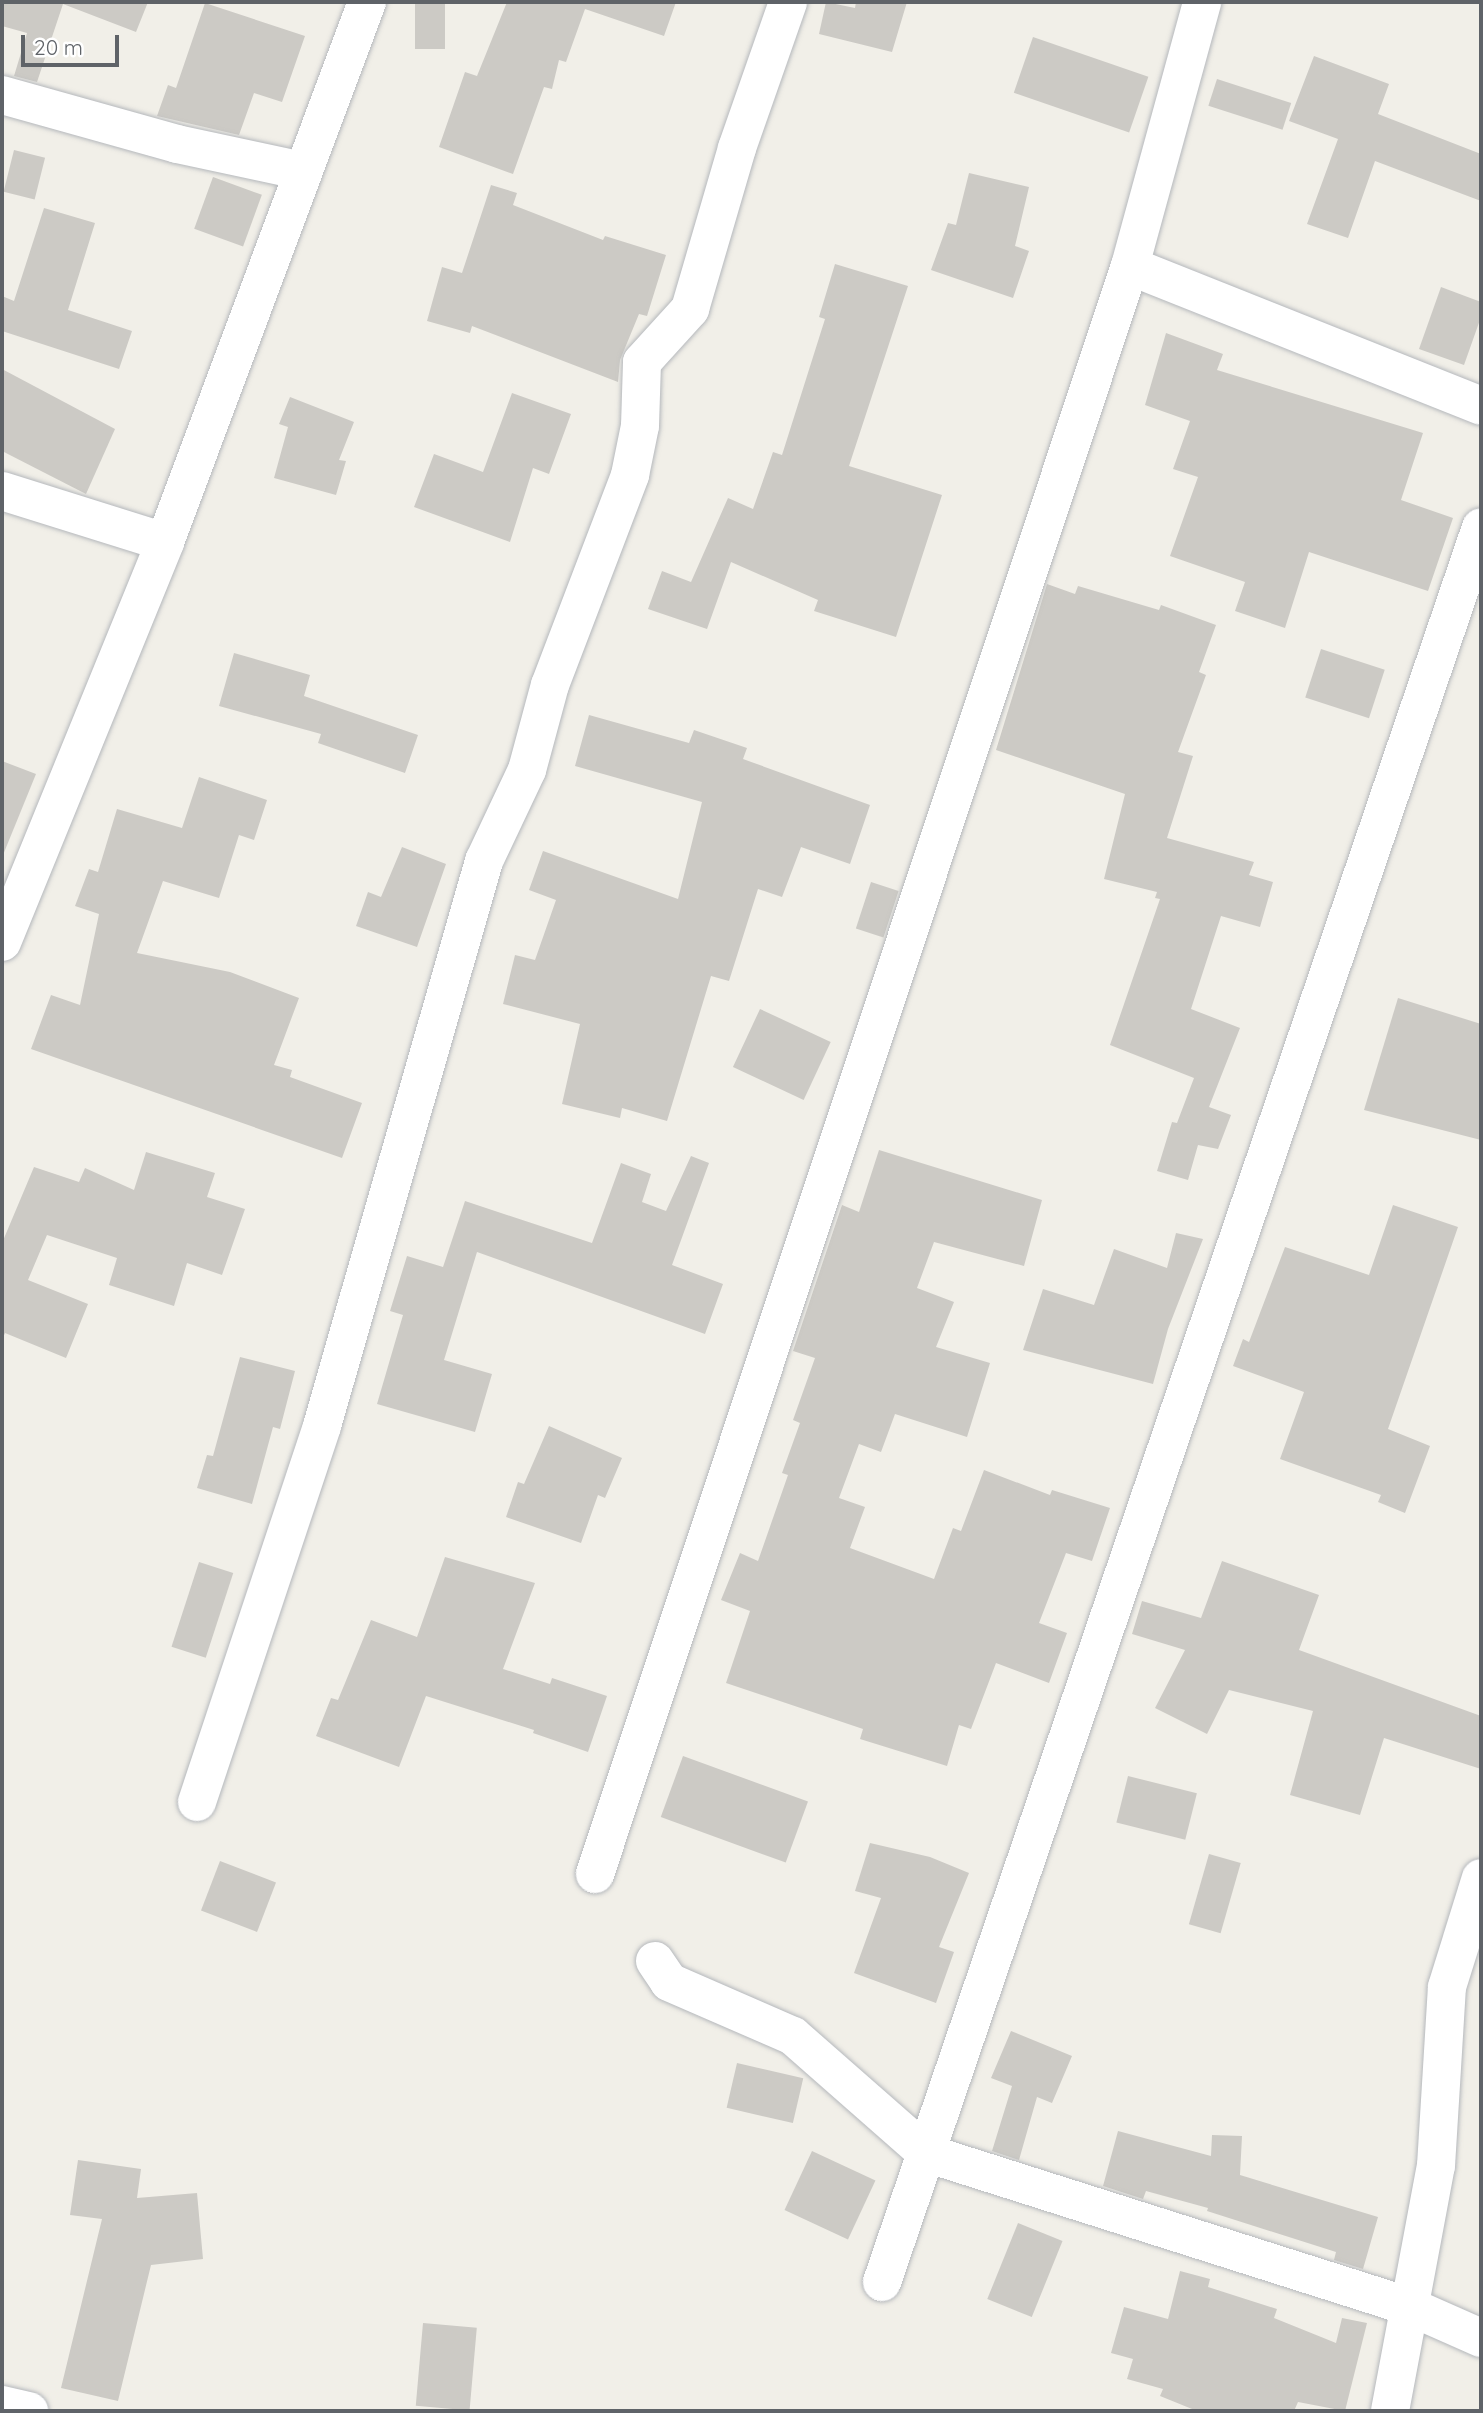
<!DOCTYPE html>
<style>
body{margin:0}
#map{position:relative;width:1483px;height:2413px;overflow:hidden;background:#f1efe8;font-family:Quicksand,sans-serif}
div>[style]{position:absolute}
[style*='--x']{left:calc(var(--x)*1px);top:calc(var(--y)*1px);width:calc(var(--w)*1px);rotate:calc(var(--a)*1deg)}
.building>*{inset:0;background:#cccac5;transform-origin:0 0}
.roads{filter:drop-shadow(0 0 2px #b5b8bc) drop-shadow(0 0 2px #b5b8bc)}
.minor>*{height:38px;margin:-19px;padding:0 19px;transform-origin:19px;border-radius:19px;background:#fff}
span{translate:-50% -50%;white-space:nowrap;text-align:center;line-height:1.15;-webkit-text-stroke:5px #fff;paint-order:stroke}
.frame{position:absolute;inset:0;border:4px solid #5f6368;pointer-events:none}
.scale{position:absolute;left:21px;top:35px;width:98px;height:32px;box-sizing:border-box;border:4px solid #5f6368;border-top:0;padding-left:9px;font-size:21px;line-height:24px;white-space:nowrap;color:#5f6368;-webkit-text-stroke:5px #fff;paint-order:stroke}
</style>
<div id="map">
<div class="building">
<i style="clip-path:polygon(2px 2px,148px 2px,136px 32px,63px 4px,37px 82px,14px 76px,27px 33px,2px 26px)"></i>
<i style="left:415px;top:2px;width:30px;height:47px"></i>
<i style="clip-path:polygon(507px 2px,676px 2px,664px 36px,585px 9px,566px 62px,559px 60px,552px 89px,544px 87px,513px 174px,439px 147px,465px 72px,477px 76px)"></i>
<i style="clip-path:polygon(826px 2px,855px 8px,856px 2px,907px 2px,892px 52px,819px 34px)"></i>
<i style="clip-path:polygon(205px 3px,305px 36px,282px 102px,254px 93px,239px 135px,157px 116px,168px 85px,176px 88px)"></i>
<i style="left:1033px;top:37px;width:122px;height:59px;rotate:19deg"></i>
<i style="clip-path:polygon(1314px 56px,1389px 84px,1378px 114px,1481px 154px,1481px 201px,1375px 161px,1348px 238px,1307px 224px,1338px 139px,1289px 121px)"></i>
<i style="left:1217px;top:79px;width:78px;height:28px;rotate:18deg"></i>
<i style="left:14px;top:150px;width:32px;height:43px;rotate:14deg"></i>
<i style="clip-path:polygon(969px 173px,1029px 187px,1015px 246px,1029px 251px,1013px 298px,931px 270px,948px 223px,956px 225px)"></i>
<i style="left:213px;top:177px;width:52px;height:55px;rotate:20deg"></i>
<i style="clip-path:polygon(491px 185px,517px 193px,513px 205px,603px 240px,605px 236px,666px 255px,647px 316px,639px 314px,620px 360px,618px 382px,472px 326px,470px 333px,427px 321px,442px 267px,462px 273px)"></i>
<i style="clip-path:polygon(44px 208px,95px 223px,68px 310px,132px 331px,119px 369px,2px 331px,2px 296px,14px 301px)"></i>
<i style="clip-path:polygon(835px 264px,908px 286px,849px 466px,942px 495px,896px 637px,814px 611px,818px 600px,731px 562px,707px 629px,648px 609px,662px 571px,691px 582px,728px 498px,753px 509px,773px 452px,782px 455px,825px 319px,819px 317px)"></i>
<i style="clip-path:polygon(1441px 287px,1481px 302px,1481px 317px,1464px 365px,1419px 349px)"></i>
<i style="clip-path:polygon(1166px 333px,1223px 354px,1217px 370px,1423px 433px,1401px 500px,1453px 518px,1428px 591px,1309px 552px,1285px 628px,1235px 611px,1245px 582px,1170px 556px,1198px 477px,1173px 469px,1190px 421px,1145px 405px)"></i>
<i style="clip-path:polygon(2px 369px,115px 429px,86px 494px,2px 451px)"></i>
<i style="clip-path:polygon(512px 393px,571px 414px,549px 474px,533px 468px,510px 542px,414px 507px,434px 454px,483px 472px)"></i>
<i style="clip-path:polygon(290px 397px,354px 422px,339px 460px,346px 461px,336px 495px,274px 478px,288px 427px,279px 424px)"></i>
<i style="clip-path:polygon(1047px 584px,1075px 594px,1078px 586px,1159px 610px,1161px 605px,1216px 625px,1199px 672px,1206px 675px,1178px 752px,1193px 756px,1167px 838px,1254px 862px,1249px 875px,1273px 882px,1260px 927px,1221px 916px,1191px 1009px,1240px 1028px,1209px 1107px,1231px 1115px,1218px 1149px,1198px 1145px,1188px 1180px,1157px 1171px,1172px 1122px,1177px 1123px,1194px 1078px,1110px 1045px,1160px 899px,1155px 898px,1157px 892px,1104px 879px,1125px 794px,996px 750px)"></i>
<i style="left:1321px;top:649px;width:67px;height:51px;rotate:18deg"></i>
<i style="clip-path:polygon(234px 653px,310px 675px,304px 696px,418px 735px,405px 773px,318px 743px,321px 734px,219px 706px)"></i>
<i style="clip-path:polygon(589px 715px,689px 743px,694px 730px,747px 748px,743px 759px,870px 805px,850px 864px,801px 847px,782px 897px,758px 889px,729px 981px,711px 976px,667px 1121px,622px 1108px,620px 1118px,562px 1104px,580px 1024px,503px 1004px,515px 955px,535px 960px,556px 900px,529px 890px,543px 851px,678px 899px,702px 802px,575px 766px)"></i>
<i style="clip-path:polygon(2px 761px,36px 774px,3px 855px,2px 855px)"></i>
<i style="clip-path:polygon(199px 777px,267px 800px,254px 840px,239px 835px,219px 898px,163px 881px,137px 953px,230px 972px,299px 998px,274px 1065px,292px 1070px,290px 1077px,362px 1103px,342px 1158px,31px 1049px,51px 995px,80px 1005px,99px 914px,75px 906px,89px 869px,98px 872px,117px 809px,182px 828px)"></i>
<i style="clip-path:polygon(402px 847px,446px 864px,417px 947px,356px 926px,368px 892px,381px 897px)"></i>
<i style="left:871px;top:882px;width:29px;height:49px;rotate:18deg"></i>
<i style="clip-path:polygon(1398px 998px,1481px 1024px,1481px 1140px,1364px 1110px)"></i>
<i style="left:760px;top:1009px;width:78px;height:64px;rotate:25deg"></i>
<i style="clip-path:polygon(879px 1150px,1042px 1200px,1024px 1266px,934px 1242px,917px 1288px,954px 1302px,936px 1347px,990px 1363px,967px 1437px,895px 1414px,881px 1452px,859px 1444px,839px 1498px,865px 1507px,850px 1548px,934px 1579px,953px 1528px,961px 1531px,984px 1470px,1050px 1495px,1052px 1490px,1110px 1508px,1092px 1561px,1066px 1553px,1039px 1623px,1067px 1633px,1049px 1683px,996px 1663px,971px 1729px,959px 1725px,947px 1766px,860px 1739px,863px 1729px,726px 1683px,750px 1611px,721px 1600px,740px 1553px,758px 1561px,788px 1475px,782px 1473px,800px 1423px,793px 1420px,815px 1358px,793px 1351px,842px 1205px,859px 1212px)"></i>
<i style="clip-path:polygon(146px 1152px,215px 1173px,207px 1197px,245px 1209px,222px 1275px,187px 1263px,174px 1306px,109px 1285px,117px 1258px,47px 1235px,28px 1280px,88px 1304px,66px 1358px,5px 1333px,2px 1340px,2px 1243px,34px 1167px,79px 1182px,85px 1168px,134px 1190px)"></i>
<i style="clip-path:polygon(691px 1156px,709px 1163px,672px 1265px,723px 1284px,705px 1334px,477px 1252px,444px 1360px,492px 1374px,475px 1432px,377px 1404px,403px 1315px,390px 1311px,407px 1256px,443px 1267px,465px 1201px,592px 1243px,621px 1163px,651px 1174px,642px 1202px,666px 1211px)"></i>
<i style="clip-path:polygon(1393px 1205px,1458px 1227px,1388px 1429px,1430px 1446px,1405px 1513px,1378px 1502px,1381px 1495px,1280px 1459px,1304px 1392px,1233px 1366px,1243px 1339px,1249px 1342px,1285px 1247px,1369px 1275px)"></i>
<i style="clip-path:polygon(1176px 1233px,1203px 1239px,1168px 1329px,1153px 1384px,1023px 1350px,1043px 1289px,1094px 1305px,1114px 1249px,1167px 1268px)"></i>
<i style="clip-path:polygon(240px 1357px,295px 1371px,280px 1429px,273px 1427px,252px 1504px,197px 1488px,207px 1455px,213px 1456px)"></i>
<i style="clip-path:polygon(549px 1426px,622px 1458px,605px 1498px,598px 1495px,581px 1543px,506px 1517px,518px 1482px,524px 1484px)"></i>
<i style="clip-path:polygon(445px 1557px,535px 1583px,503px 1669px,550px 1684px,552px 1678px,607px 1696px,588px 1752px,533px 1733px,534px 1730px,426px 1696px,399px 1767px,316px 1736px,331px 1698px,338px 1700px,371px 1620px,417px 1637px)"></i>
<i style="clip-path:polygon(1222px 1561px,1319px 1595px,1299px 1650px,1481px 1716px,1481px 1769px,1384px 1738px,1360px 1815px,1290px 1795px,1313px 1711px,1229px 1690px,1207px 1734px,1155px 1708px,1185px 1650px,1132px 1634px,1142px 1601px,1201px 1618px)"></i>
<i style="left:199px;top:1562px;width:36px;height:89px;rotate:18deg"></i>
<i style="left:683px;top:1756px;width:133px;height:65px;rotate:20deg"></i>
<i style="left:1128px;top:1776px;width:71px;height:48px;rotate:14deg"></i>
<i style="clip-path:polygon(870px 1843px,930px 1857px,969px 1873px,939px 1947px,954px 1952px,936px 2003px,854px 1973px,881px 1898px,855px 1891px)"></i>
<i style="left:1209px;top:1854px;width:33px;height:73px;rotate:16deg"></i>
<i style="left:220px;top:1861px;width:60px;height:53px;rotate:21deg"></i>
<i style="clip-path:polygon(1011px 2031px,1072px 2056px,1052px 2103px,1037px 2097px,1019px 2160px,992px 2151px,1012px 2086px,991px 2078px)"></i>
<i style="left:737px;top:2063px;width:68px;height:46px;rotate:13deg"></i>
<i style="clip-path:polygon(1118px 2131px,1211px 2156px,1212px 2135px,1242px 2136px,1240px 2175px,1378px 2217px,1363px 2269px,1334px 2260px,1336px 2252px,1207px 2211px,1208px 2208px,1146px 2191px,1143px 2199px,1103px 2186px)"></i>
<i style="left:812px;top:2151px;width:70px;height:65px;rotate:25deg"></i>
<i style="clip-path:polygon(78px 2160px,141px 2169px,137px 2198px,197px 2193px,203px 2259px,151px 2265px,118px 2401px,61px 2388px,102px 2219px,70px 2215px)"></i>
<i style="left:1018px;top:2223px;width:48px;height:82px;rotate:22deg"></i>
<i style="clip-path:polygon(1180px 2271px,1210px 2279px,1208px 2287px,1277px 2309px,1274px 2318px,1336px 2343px,1342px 2318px,1367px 2323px,1345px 2411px,1298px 2402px,1294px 2411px,1197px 2411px,1160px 2396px,1163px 2389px,1127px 2379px,1133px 2359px,1111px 2353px,1124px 2307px,1168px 2319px)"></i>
<i style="left:423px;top:2323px;width:54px;height:83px;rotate:5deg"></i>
</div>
<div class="roads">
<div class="minor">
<i style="--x:2;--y:95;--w:182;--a:15.6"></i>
<i style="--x:177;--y:144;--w:129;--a:12.1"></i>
<i style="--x:1130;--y:266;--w:378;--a:21.7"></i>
<i style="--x:2;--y:491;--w:171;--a:17.4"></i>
<i style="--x:2;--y:942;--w:432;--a:-67.8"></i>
<i style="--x:165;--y:542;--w:577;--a:-69.49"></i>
<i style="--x:197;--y:1802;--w:396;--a:-71.6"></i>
<i style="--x:322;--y:1426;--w:588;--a:-74"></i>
<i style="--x:484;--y:861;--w:101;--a:-64.7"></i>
<i style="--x:527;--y:770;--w:88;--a:-74.9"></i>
<i style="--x:550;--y:685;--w:225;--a:-69.1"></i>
<i style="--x:630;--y:475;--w:50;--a:-78.5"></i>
<i style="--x:640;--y:426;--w:64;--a:-88.2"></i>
<i style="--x:642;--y:362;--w:72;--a:-47.8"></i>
<i style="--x:690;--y:309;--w:168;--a:-73.7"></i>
<i style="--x:737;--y:148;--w:155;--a:-70.7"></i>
<i style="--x:595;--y:1874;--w:1695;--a:-71.6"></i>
<i style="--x:1130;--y:266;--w:274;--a:-74.7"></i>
<i style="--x:655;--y:1961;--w:25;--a:56"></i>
<i style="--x:669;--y:1982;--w:135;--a:23.5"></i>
<i style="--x:793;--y:2036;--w:177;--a:41.3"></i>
<i style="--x:926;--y:2153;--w:509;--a:17.62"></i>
<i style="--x:1411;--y:2307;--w:77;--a:23.9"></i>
<i style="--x:882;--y:2282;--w:1854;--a:-71.15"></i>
<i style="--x:2;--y:2405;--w:28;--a:13"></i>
<i style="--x:1390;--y:2411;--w:249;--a:-79.4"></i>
<i style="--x:1436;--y:2166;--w:179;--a:-86.5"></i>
<i style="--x:1447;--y:1987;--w:114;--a:-72.7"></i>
</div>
</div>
<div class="frame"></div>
<div class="scale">20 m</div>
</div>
